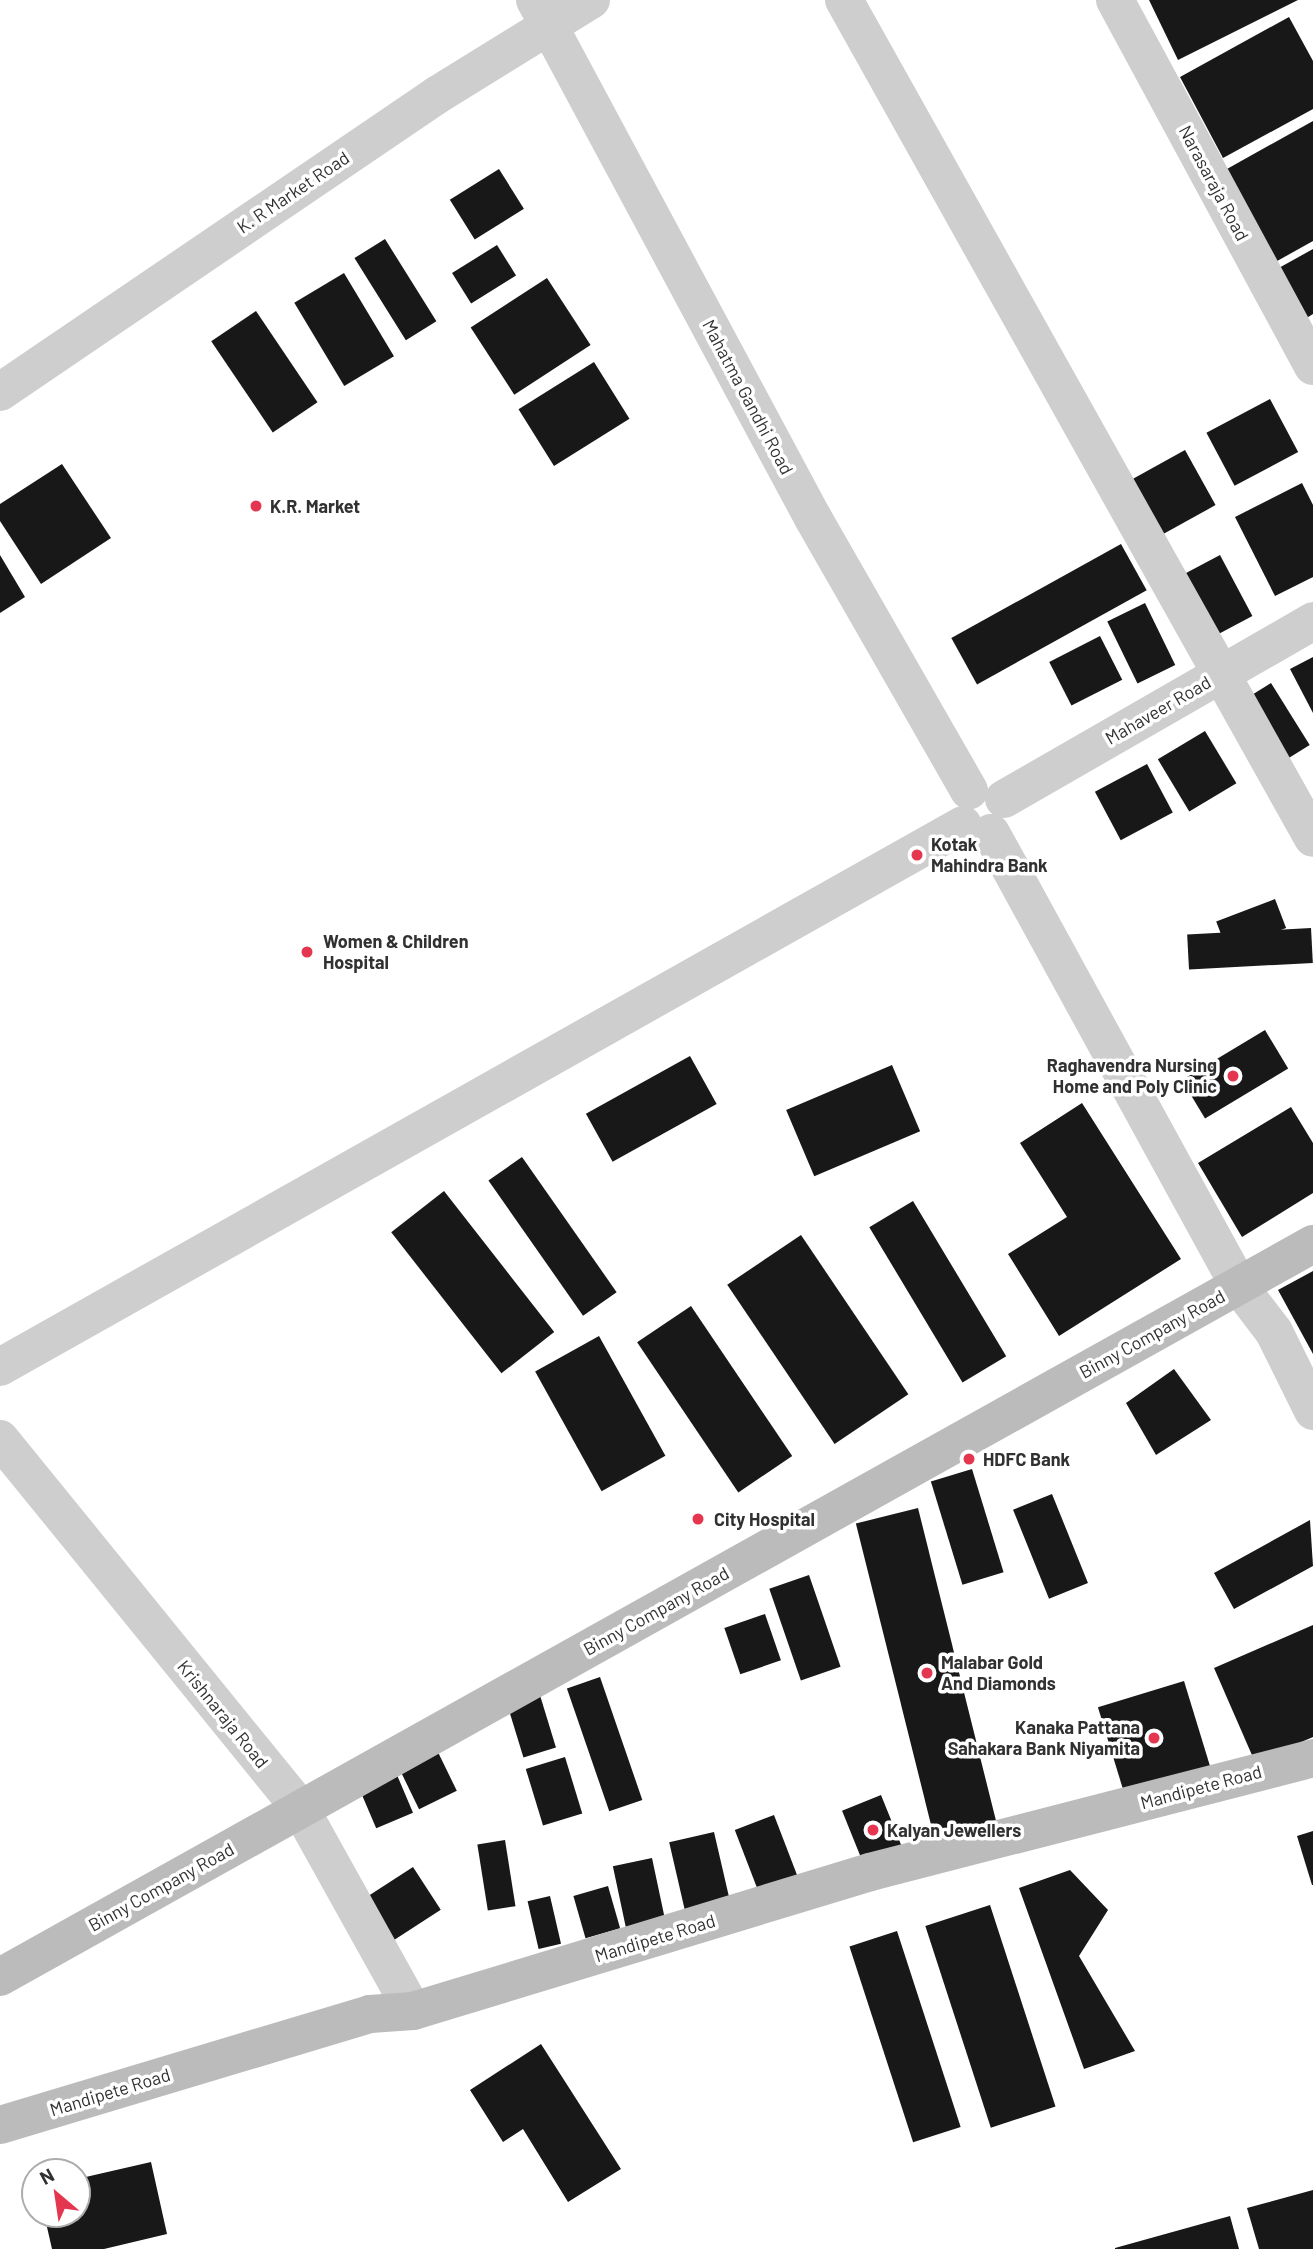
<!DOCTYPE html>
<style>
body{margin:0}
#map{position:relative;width:1313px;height:2249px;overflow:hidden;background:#fff;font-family:Barlow,sans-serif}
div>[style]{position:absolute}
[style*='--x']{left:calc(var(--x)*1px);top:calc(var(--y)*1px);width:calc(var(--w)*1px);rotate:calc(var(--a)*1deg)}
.building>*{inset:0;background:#181818;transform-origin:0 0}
.street>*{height:38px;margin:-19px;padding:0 19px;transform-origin:19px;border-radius:19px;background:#cecece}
.secondary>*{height:38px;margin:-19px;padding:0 19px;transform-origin:19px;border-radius:19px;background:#bbb}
.dots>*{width:19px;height:19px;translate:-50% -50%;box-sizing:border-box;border:4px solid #fff;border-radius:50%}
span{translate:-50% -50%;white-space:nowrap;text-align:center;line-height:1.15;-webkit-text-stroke:7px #fff;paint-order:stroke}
.street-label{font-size:18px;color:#313131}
.poi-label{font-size:18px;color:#313131;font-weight:700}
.left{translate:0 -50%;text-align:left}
.right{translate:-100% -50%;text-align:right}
.north{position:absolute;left:21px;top:2158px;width:70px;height:70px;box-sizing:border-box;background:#fff;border:2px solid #adadad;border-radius:50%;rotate:331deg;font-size:19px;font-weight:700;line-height:28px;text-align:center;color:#313131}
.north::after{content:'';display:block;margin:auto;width:24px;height:32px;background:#e5364f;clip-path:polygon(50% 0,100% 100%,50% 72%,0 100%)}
</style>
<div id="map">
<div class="building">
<i style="clip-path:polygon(1149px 0,1298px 0,1178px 60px)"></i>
<i style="clip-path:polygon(1289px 17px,1313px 61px,1313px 109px,1223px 158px,1180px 77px)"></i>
<i style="clip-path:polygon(1313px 121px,1313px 241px,1270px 265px,1218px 174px)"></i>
<i style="left:499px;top:169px;width:47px;height:58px;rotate:58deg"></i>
<i style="left:385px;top:239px;width:97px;height:36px;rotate:58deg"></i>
<i style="left:497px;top:245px;width:36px;height:53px;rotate:58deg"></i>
<i style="clip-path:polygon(1313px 249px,1313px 314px,1305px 319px,1277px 269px)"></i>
<i style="left:344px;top:273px;width:97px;height:58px;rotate:59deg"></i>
<i style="left:547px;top:278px;width:80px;height:91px;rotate:57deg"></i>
<i style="left:256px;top:311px;width:110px;height:54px;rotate:56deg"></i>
<i style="left:594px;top:362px;width:67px;height:89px;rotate:58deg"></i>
<i style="left:1270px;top:399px;width:60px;height:72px;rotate:62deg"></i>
<i style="left:1185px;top:450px;width:63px;height:81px;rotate:61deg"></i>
<i style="clip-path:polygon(62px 464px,111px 538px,41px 584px,0 521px,0 504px)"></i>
<i style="clip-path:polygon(1302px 483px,1313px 505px,1313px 577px,1275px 596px,1235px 517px)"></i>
<i style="left:1121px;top:544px;width:53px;height:194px;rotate:61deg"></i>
<i style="clip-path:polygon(0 555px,25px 597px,0 613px)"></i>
<i style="left:1220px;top:555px;width:69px;height:65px;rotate:62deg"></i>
<i style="left:1145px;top:603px;width:69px;height:42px;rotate:64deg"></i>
<i style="left:1100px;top:636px;width:49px;height:57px;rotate:63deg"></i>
<i style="clip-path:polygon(1313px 657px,1313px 713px,1290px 669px)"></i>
<i style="left:1271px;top:683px;width:73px;height:42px;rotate:58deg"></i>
<i style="left:1205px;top:731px;width:61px;height:55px;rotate:59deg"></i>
<i style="left:1147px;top:764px;width:55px;height:59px;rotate:62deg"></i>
<i style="left:1275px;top:899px;width:31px;height:63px;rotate:69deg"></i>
<i style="left:1311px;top:928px;width:35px;height:124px;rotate:87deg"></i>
<i style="left:1265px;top:1030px;width:45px;height:97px;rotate:59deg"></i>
<i style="left:690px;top:1056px;width:55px;height:119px;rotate:61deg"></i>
<i style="left:892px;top:1065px;width:72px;height:115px;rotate:67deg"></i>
<i style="clip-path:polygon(1082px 1103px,1181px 1259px,1059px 1336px,1008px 1254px,1067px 1217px,1020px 1143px)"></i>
<i style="clip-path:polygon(1291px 1107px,1313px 1143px,1313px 1193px,1242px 1237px,1198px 1163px)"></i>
<i style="left:522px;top:1157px;width:165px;height:41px;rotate:55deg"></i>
<i style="left:444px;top:1191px;width:179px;height:67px;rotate:52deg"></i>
<i style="left:913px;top:1201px;width:181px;height:51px;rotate:59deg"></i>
<i style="left:801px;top:1235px;width:192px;height:89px;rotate:56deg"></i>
<i style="clip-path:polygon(1313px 1271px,1313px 1354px,1278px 1290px)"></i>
<i style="left:691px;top:1306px;width:181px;height:65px;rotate:56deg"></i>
<i style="left:599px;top:1336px;width:137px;height:73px;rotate:61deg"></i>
<i style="clip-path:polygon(1174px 1369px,1211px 1420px,1156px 1455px,1126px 1403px)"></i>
<i style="left:972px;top:1469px;width:108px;height:43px;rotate:73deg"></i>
<i style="left:1052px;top:1494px;width:96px;height:42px;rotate:68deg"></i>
<i style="left:918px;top:1508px;width:325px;height:64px;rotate:76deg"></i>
<i style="clip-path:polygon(1310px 1520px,1313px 1566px,1234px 1609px,1214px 1573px)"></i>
<i style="left:809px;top:1575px;width:97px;height:42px;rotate:71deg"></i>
<i style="left:765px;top:1614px;width:49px;height:43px;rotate:71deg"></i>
<i style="clip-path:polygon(1313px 1625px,1313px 1737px,1255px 1762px,1214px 1668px)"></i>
<i style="left:600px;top:1677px;width:130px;height:35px;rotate:71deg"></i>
<i style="left:1184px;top:1681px;width:91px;height:90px;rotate:73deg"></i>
<i style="left:539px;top:1692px;width:58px;height:34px;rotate:73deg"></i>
<i style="left:434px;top:1744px;width:52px;height:42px;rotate:64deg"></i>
<i style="left:565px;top:1757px;width:59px;height:41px;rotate:73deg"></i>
<i style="left:397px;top:1775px;width:41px;height:40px;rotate:67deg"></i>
<i style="left:881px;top:1795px;width:59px;height:42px;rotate:68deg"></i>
<i style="left:774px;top:1815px;width:67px;height:42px;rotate:69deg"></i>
<i style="clip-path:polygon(1313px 1831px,1313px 1885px,1312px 1885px,1297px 1836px)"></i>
<i style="left:714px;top:1832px;width:74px;height:46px;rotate:77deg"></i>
<i style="left:505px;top:1840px;width:67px;height:28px;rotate:81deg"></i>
<i style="left:652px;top:1858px;width:62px;height:40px;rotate:78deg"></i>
<i style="left:413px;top:1867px;width:51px;height:69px;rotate:57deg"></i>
<i style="clip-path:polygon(1070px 1870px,1108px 1910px,1079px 1956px,1135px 2051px,1084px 2069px,1019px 1888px)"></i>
<i style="left:608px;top:1886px;width:44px;height:36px;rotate:74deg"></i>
<i style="left:550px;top:1896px;width:49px;height:23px;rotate:77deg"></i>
<i style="left:990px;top:1905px;width:212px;height:68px;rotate:72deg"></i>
<i style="left:897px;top:1931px;width:206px;height:50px;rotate:72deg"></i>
<i style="clip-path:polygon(541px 2044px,621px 2169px,568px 2202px,523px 2129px,503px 2142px,470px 2090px)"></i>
<i style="clip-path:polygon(151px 2162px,167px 2234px,104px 2249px,52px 2249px,44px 2214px,77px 2214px,77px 2179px)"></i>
<i style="clip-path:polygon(1313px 2190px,1313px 2249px,1259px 2249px,1247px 2208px)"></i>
<i style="clip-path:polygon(1230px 2216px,1239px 2249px,1115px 2249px,1115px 2248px)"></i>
</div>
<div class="street">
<i style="--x:535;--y:0;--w:588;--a:61.78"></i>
<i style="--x:813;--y:518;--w:314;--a:60.2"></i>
<i style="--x:844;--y:0;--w:960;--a:60.77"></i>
<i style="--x:1115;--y:0;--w:416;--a:61.6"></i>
<i style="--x:0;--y:392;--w:528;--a:-34.2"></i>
<i style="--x:437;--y:95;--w:181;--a:-31.7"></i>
<i style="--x:1004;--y:799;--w:357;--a:-29.9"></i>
<i style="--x:991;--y:833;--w:516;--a:61.3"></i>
<i style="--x:1239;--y:1286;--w:58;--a:52.7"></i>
<i style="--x:1274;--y:1332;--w:88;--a:63.7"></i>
<i style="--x:0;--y:1367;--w:1105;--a:-29.37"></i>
<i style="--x:0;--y:1439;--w:478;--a:50.9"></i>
<i style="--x:301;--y:1810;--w:230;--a:60.9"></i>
</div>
<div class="secondary">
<i style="--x:0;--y:1977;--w:1504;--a:-29.17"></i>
<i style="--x:0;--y:2125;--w:386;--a:-16.7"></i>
<i style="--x:370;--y:2014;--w:43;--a:-4"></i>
<i style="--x:413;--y:2011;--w:478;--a:-16.9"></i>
<i style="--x:870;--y:1872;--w:457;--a:-14.4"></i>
</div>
<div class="dots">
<i style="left:256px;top:506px;background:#e5364f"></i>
<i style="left:917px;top:855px;background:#e5364f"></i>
<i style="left:307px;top:952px;background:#e5364f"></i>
<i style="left:1233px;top:1076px;background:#e5364f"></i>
<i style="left:969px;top:1459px;background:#e5364f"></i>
<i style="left:698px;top:1519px;background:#e5364f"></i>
<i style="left:927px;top:1673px;background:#e5364f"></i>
<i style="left:1154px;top:1738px;background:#e5364f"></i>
<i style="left:873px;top:1830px;background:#e5364f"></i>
</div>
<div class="street-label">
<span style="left:1214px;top:183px;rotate:62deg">Narasaraja Road</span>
<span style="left:293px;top:192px;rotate:-34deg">K. R Market Road</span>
<span style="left:748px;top:397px;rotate:62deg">Mahatma Gandhi Road</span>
<span style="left:1158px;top:710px;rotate:-30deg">Mahaveer Road</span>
<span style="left:1152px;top:1334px;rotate:-29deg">Binny Company Road</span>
<span style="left:656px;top:1611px;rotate:-29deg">Binny Company Road</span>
<span style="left:223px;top:1714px;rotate:51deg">Krishnaraja Road</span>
<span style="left:1201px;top:1787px;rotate:-15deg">Mandipete Road</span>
<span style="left:161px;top:1887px;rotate:-29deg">Binny Company Road</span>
<span style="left:655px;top:1938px;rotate:-17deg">Mandipete Road</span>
<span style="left:110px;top:2092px;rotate:-17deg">Mandipete Road</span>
</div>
<div class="poi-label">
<span class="left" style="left:270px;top:506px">K.R. Market</span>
<span class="left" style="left:931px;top:855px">Kotak<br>Mahindra Bank</span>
<span class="left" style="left:323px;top:952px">Women &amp; Children<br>Hospital</span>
<span class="right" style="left:1217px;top:1076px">Raghavendra Nursing<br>Home and Poly Clinic</span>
<span class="left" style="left:983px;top:1459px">HDFC Bank</span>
<span class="left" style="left:714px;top:1519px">City Hospital</span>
<span class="left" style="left:941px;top:1673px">Malabar Gold<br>And Diamonds</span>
<span class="right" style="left:1140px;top:1738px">Kanaka Pattana<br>Sahakara Bank Niyamita</span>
<span class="left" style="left:887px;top:1830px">Kalyan Jewellers</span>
</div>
<div class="north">N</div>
</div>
